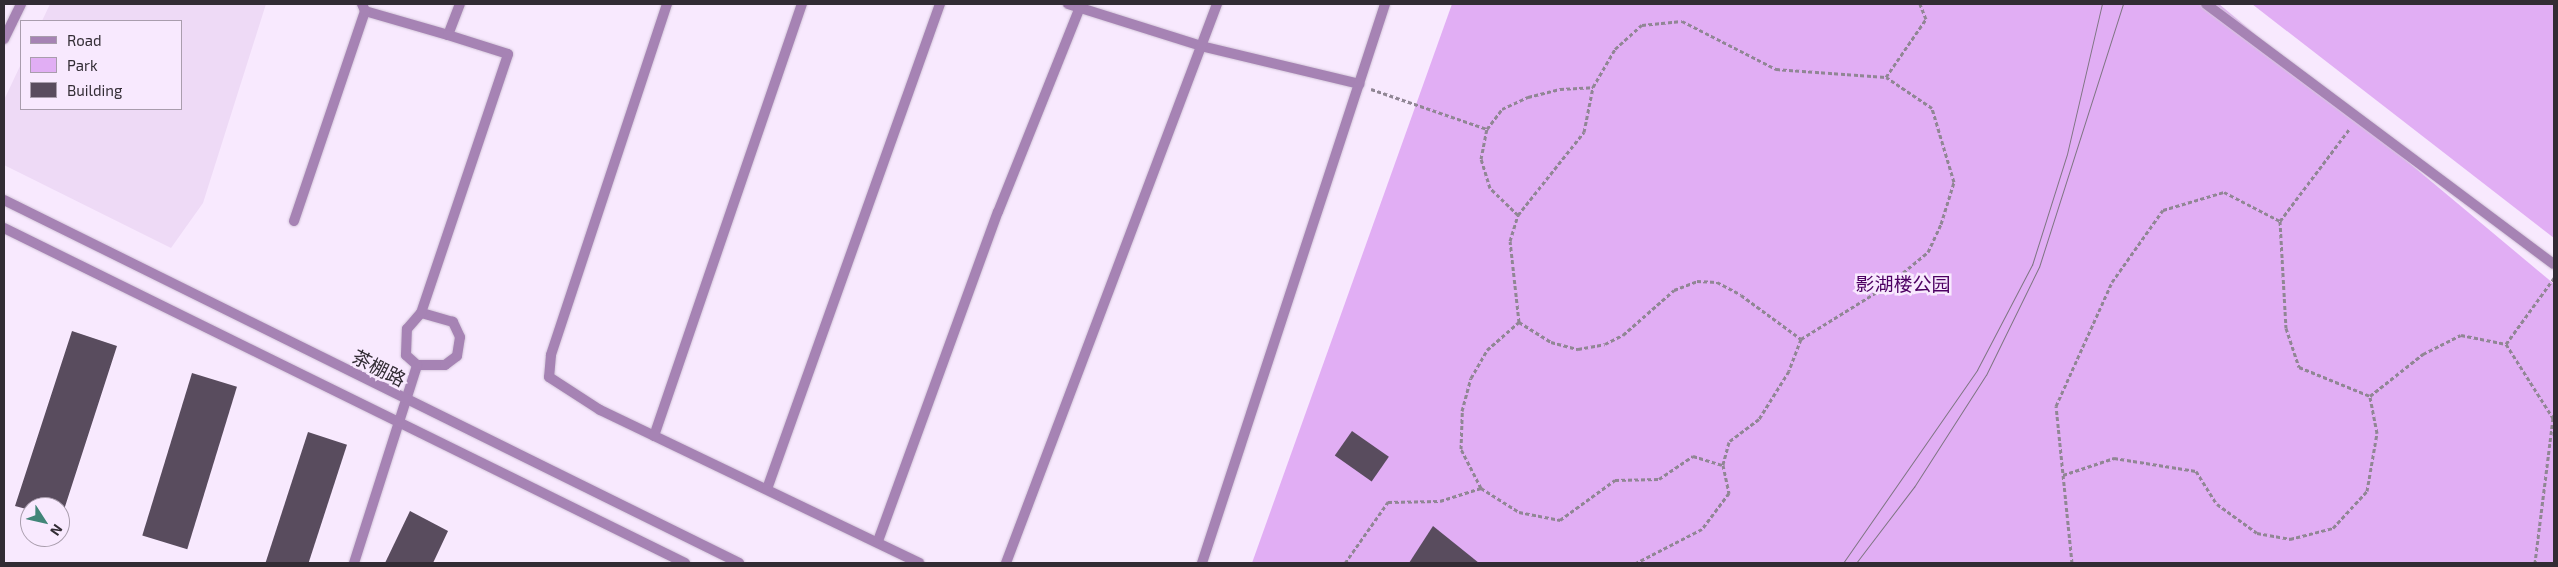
<!DOCTYPE html>
<meta charset="utf-8">
<style>
body{margin:0}
#map{position:relative;width:2558px;height:567px;overflow:hidden;background:#f8e9fe;font-family:"Exo 2","Noto Sans SC",sans-serif}
div>[style]{position:absolute}
[style*='--x']{left:calc(var(--x)*1px);top:calc(var(--y)*1px);width:calc(var(--w)*1px);rotate:calc(var(--a)*1deg)}
.built>*{inset:0;background:#eedaf6}
.green>*{inset:0;background:#e1aef4}
.building>*{inset:0;background:#594c5e;transform-origin:0 0}
.path>*{height:3px;margin-top:-1.5px;transform-origin:0;background:repeating-linear-gradient(90deg,#908694 0 4px,transparent 0 6.5px)}
.roads{filter:drop-shadow(0 0 1px #d4c7da) drop-shadow(0 0 1px #d4c7da)}
.minor>*{height:10px;margin:-5px;padding:0 5px;transform-origin:5px;border-radius:5px;background:#a683b4}
.tertiary>*{height:10px;margin:-5px;padding:0 5px;transform-origin:5px;border-radius:5px;background:#a683b4}
.tram>*{height:1px;margin:-0.5px;padding:0 0.5px;transform-origin:0.5px;border-radius:0.5px;background:#7e7582}
span{translate:-50% -50%;white-space:nowrap;text-align:center;line-height:1.15;-webkit-text-stroke:5px #f8e9fe;paint-order:stroke}
.park-label{font-size:19px;color:#4d0062}
.street-label{font-size:19px;color:#322c34}
.frame{position:absolute;inset:0;border:5px solid #322c34;pointer-events:none}
.legend{position:absolute;left:20px;top:20px;width:162px;height:90px;box-sizing:border-box;background:#f8e9fe;border:1px solid #a99dad;margin:0;padding:6px 9px;list-style:none;font-size:15px;color:#322c34}
.legend li{display:flex;align-items:center;gap:10px;height:25px}
.legend b{width:25px;border:1px solid #a99dad}
.north{position:absolute;left:20px;top:497px;width:50px;height:50px;box-sizing:border-box;background:#f8e9fe;border:1px solid #a99dad;border-radius:50%;rotate:125deg;font-size:14px;font-weight:700;line-height:20px;text-align:center;color:#322c34}
.north::after{content:'';display:block;margin:auto;width:18px;height:22px;background:#418578;clip-path:polygon(50% 0,100% 100%,50% 72%,0 100%)}
</style>
<div id="map">
<div class="built">
<i style="clip-path:polygon(50px 4px,266px 4px,203px 203px,171px 248px,4px 165px,4px 100px,21px 64px,21px 109px,181px 109px,181px 21px,42px 21px)"></i>
</div>
<div class="green">
<i style="clip-path:polygon(1452px 4px,2219px 4px,2554px 284px,2554px 563px,1252px 563px)"></i>
<i style="clip-path:polygon(2252px 4px,2554px 4px,2554px 238px)"></i>
</div>
<div class="building">
<i style="clip-path:polygon(72px 331px,117px 346px,61px 519px,60px 507px,30px 510px,15px 506px)"></i>
<i style="left:192px;top:373px;width:47px;height:170px;rotate:17deg"></i>
<i style="left:1352px;top:431px;width:45px;height:30px;rotate:35deg"></i>
<i style="left:308px;top:432px;width:41px;height:139px;rotate:18deg"></i>
<i style="clip-path:polygon(410px 511px,448px 531px,433px 563px,385px 563px)"></i>
<i style="clip-path:polygon(1433px 526px,1479px 563px,1409px 563px)"></i>
</div>
<div class="path">
<i style="--x:1371;--y:89;--w:123;--a:19"></i>
<i style="--x:1518;--y:215;--w:39;--a:-136"></i>
<i style="--x:1490;--y:188;--w:30;--a:-107"></i>
<i style="--x:1481;--y:159;--w:31;--a:-79"></i>
<i style="--x:1487;--y:129;--w:25;--a:-53"></i>
<i style="--x:1502;--y:109;--w:29;--a:-25"></i>
<i style="--x:1528;--y:97;--w:33;--a:-14"></i>
<i style="--x:1560;--y:89;--w:33;--a:-3"></i>
<i style="--x:2280;--y:221;--w:116;--a:-53"></i>
<i style="--x:1519;--y:322;--w:38;--a:32"></i>
<i style="--x:1551;--y:342;--w:28;--a:15"></i>
<i style="--x:1578;--y:349;--w:27;--a:-10"></i>
<i style="--x:1605;--y:344;--w:20;--a:-27"></i>
<i style="--x:1623;--y:335;--w:68;--a:-41.4"></i>
<i style="--x:1674;--y:290;--w:25;--a:-21"></i>
<i style="--x:1697;--y:281;--w:20;--a:3"></i>
<i style="--x:1717;--y:282;--w:27;--a:28"></i>
<i style="--x:1741;--y:295;--w:74;--a:36.3"></i>
<i style="--x:1801;--y:339;--w:34;--a:111"></i>
<i style="--x:1789;--y:371;--w:57;--a:122"></i>
<i style="--x:1759;--y:419;--w:38;--a:143"></i>
<i style="--x:1729;--y:442;--w:24;--a:105"></i>
<i style="--x:1801;--y:339;--w:102;--a:-31.8"></i>
<i style="--x:1888;--y:285;--w:52;--a:-39.5"></i>
<i style="--x:1928;--y:252;--w:31;--a:-65"></i>
<i style="--x:1941;--y:224;--w:44;--a:-72.8"></i>
<i style="--x:1954;--y:182;--w:77;--a:-106.6"></i>
<i style="--x:1932;--y:108;--w:55;--a:-146"></i>
<i style="--x:2506;--y:344;--w:82;--a:-54"></i>
<i style="--x:2063;--y:475;--w:54;--a:-18.4"></i>
<i style="--x:2114;--y:458;--w:83;--a:9"></i>
<i style="--x:2196;--y:471;--w:39;--a:58"></i>
<i style="--x:2217;--y:504;--w:49;--a:35.9"></i>
<i style="--x:2257;--y:533;--w:34;--a:10"></i>
<i style="--x:2290;--y:539;--w:44;--a:-14.3"></i>
<i style="--x:2333;--y:528;--w:50;--a:-47.4"></i>
<i style="--x:2367;--y:491;--w:59;--a:-80.2"></i>
<i style="--x:2377;--y:433;--w:38;--a:-101"></i>
<i style="--x:1481;--y:488;--w:44;--a:-117.1"></i>
<i style="--x:1461;--y:449;--w:38;--a:-88"></i>
<i style="--x:1462;--y:411;--w:34;--a:-75"></i>
<i style="--x:1471;--y:378;--w:32;--a:-60"></i>
<i style="--x:1487;--y:350;--w:43;--a:-41.2"></i>
<i style="--x:1519;--y:322;--w:81;--a:-96.3"></i>
<i style="--x:1510;--y:241;--w:27;--a:-73"></i>
<i style="--x:1518;--y:215;--w:106;--a:-51.5"></i>
<i style="--x:1584;--y:132;--w:46;--a:-78.7"></i>
<i style="--x:1593;--y:87;--w:44;--a:-59.9"></i>
<i style="--x:1615;--y:49;--w:36;--a:-42"></i>
<i style="--x:1642;--y:25;--w:40;--a:-5.7"></i>
<i style="--x:1682;--y:21;--w:106;--a:27.1"></i>
<i style="--x:1776;--y:69;--w:110;--a:4.2"></i>
<i style="--x:1886;--y:77;--w:70;--a:-55.4"></i>
<i style="--x:1926;--y:19;--w:16;--a:-112"></i>
<i style="--x:1345;--y:563;--w:75;--a:-54.8"></i>
<i style="--x:1388;--y:502;--w:52;--a:-1.1"></i>
<i style="--x:1440;--y:501;--w:43;--a:-17.6"></i>
<i style="--x:1481;--y:488;--w:45;--a:32.3"></i>
<i style="--x:1519;--y:512;--w:42;--a:11"></i>
<i style="--x:1560;--y:520;--w:68;--a:-36"></i>
<i style="--x:1615;--y:480;--w:44;--a:-1.3"></i>
<i style="--x:1659;--y:479;--w:41;--a:-34.1"></i>
<i style="--x:1693;--y:456;--w:31;--a:17"></i>
<i style="--x:1723;--y:465;--w:29;--a:78"></i>
<i style="--x:1729;--y:493;--w:45;--a:126.9"></i>
<i style="--x:1702;--y:529;--w:74;--a:152.7"></i>
<i style="--x:2072;--y:563;--w:158;--a:-95.8"></i>
<i style="--x:2056;--y:406;--w:136;--a:-65.7"></i>
<i style="--x:2112;--y:282;--w:88;--a:-54.7"></i>
<i style="--x:2163;--y:210;--w:64;--a:-16.4"></i>
<i style="--x:2224;--y:192;--w:63;--a:27.4"></i>
<i style="--x:2280;--y:221;--w:107;--a:86.8"></i>
<i style="--x:2286;--y:328;--w:41;--a:71.6"></i>
<i style="--x:2299;--y:367;--w:77;--a:22.2"></i>
<i style="--x:2370;--y:396;--w:68;--a:-38.4"></i>
<i style="--x:2423;--y:354;--w:42;--a:-26.6"></i>
<i style="--x:2461;--y:335;--w:46;--a:11.3"></i>
<i style="--x:2506;--y:344;--w:88;--a:57.6"></i>
<i style="--x:2553;--y:418;--w:146;--a:97.1"></i>
</div>
<div class="roads">
<div class="minor">
<i style="--x:667;--y:4;--w:370;--a:108.3"></i>
<i style="--x:551;--y:355;--w:22;--a:95"></i>
<i style="--x:549;--y:377;--w:61;--a:32.9"></i>
<i style="--x:600;--y:410;--w:354;--a:25.6"></i>
<i style="--x:1068;--y:4;--w:139;--a:17.5"></i>
<i style="--x:1201;--y:46;--w:163;--a:13.5"></i>
<i style="--x:2206;--y:4;--w:434;--a:36.8"></i>
<i style="--x:365;--y:11;--w:86;--a:16.1"></i>
<i style="--x:448;--y:35;--w:33;--a:-69"></i>
<i style="--x:4;--y:39;--w:39;--a:-64"></i>
<i style="--x:294;--y:221;--w:222;--a:-71.3"></i>
<i style="--x:365;--y:11;--w:8;--a:-113"></i>
<i style="--x:417;--y:365;--w:28;--a:0"></i>
<i style="--x:445;--y:365;--w:15;--a:-37"></i>
<i style="--x:457;--y:356;--w:19;--a:-81"></i>
<i style="--x:460;--y:337;--w:17;--a:-115"></i>
<i style="--x:453;--y:322;--w:33;--a:-164"></i>
<i style="--x:654;--y:436;--w:457;--a:-71.1"></i>
<i style="--x:767;--y:489;--w:515;--a:-70.37"></i>
<i style="--x:878;--y:541;--w:350;--a:-70"></i>
<i style="--x:998;--y:212;--w:224;--a:-68.2"></i>
<i style="--x:354;--y:563;--w:208;--a:-72.3"></i>
<i style="--x:417;--y:365;--w:15;--a:-138"></i>
<i style="--x:406;--y:355;--w:26;--a:-88"></i>
<i style="--x:407;--y:329;--w:21;--a:-49"></i>
<i style="--x:421;--y:313;--w:273;--a:-71.4"></i>
<i style="--x:508;--y:54;--w:63;--a:-162.4"></i>
<i style="--x:1006;--y:563;--w:597;--a:-69.32"></i>
</div>
<div class="tertiary">
<i style="--x:4;--y:200;--w:820;--a:26.28"></i>
<i style="--x:4;--y:228;--w:759;--a:26.19"></i>
<i style="--x:1202;--y:563;--w:588;--a:-71.87"></i>
</div>
</div>
<div class="tram">
<i style="--x:1843;--y:563;--w:235;--a:-55.2"></i>
<i style="--x:1977;--y:370;--w:119;--a:-62.4"></i>
<i style="--x:2032;--y:265;--w:116;--a:-72.5"></i>
<i style="--x:2067;--y:154;--w:154;--a:-76.9"></i>
<i style="--x:1856;--y:563;--w:96;--a:-52.7"></i>
<i style="--x:1914;--y:487;--w:133;--a:-57.3"></i>
<i style="--x:1986;--y:375;--w:120;--a:-63.9"></i>
<i style="--x:2039;--y:267;--w:276;--a:-72.3"></i>
</div>
<div class="park-label">
<span style="left:1903px;top:284px">影湖楼公园</span>
</div>
<div class="street-label">
<span style="left:379px;top:368px;rotate:27deg">茶棚路</span>
</div>
<div class="frame"></div>
<ul class="legend">
<li><b style="height:6px;background:#a683b4"></b>Road</li>
<li><b style="height:14px;background:#e1aef4"></b>Park</li>
<li><b style="height:14px;background:#594c5e"></b>Building</li>
</ul>
<div class="north">N</div>
</div>
